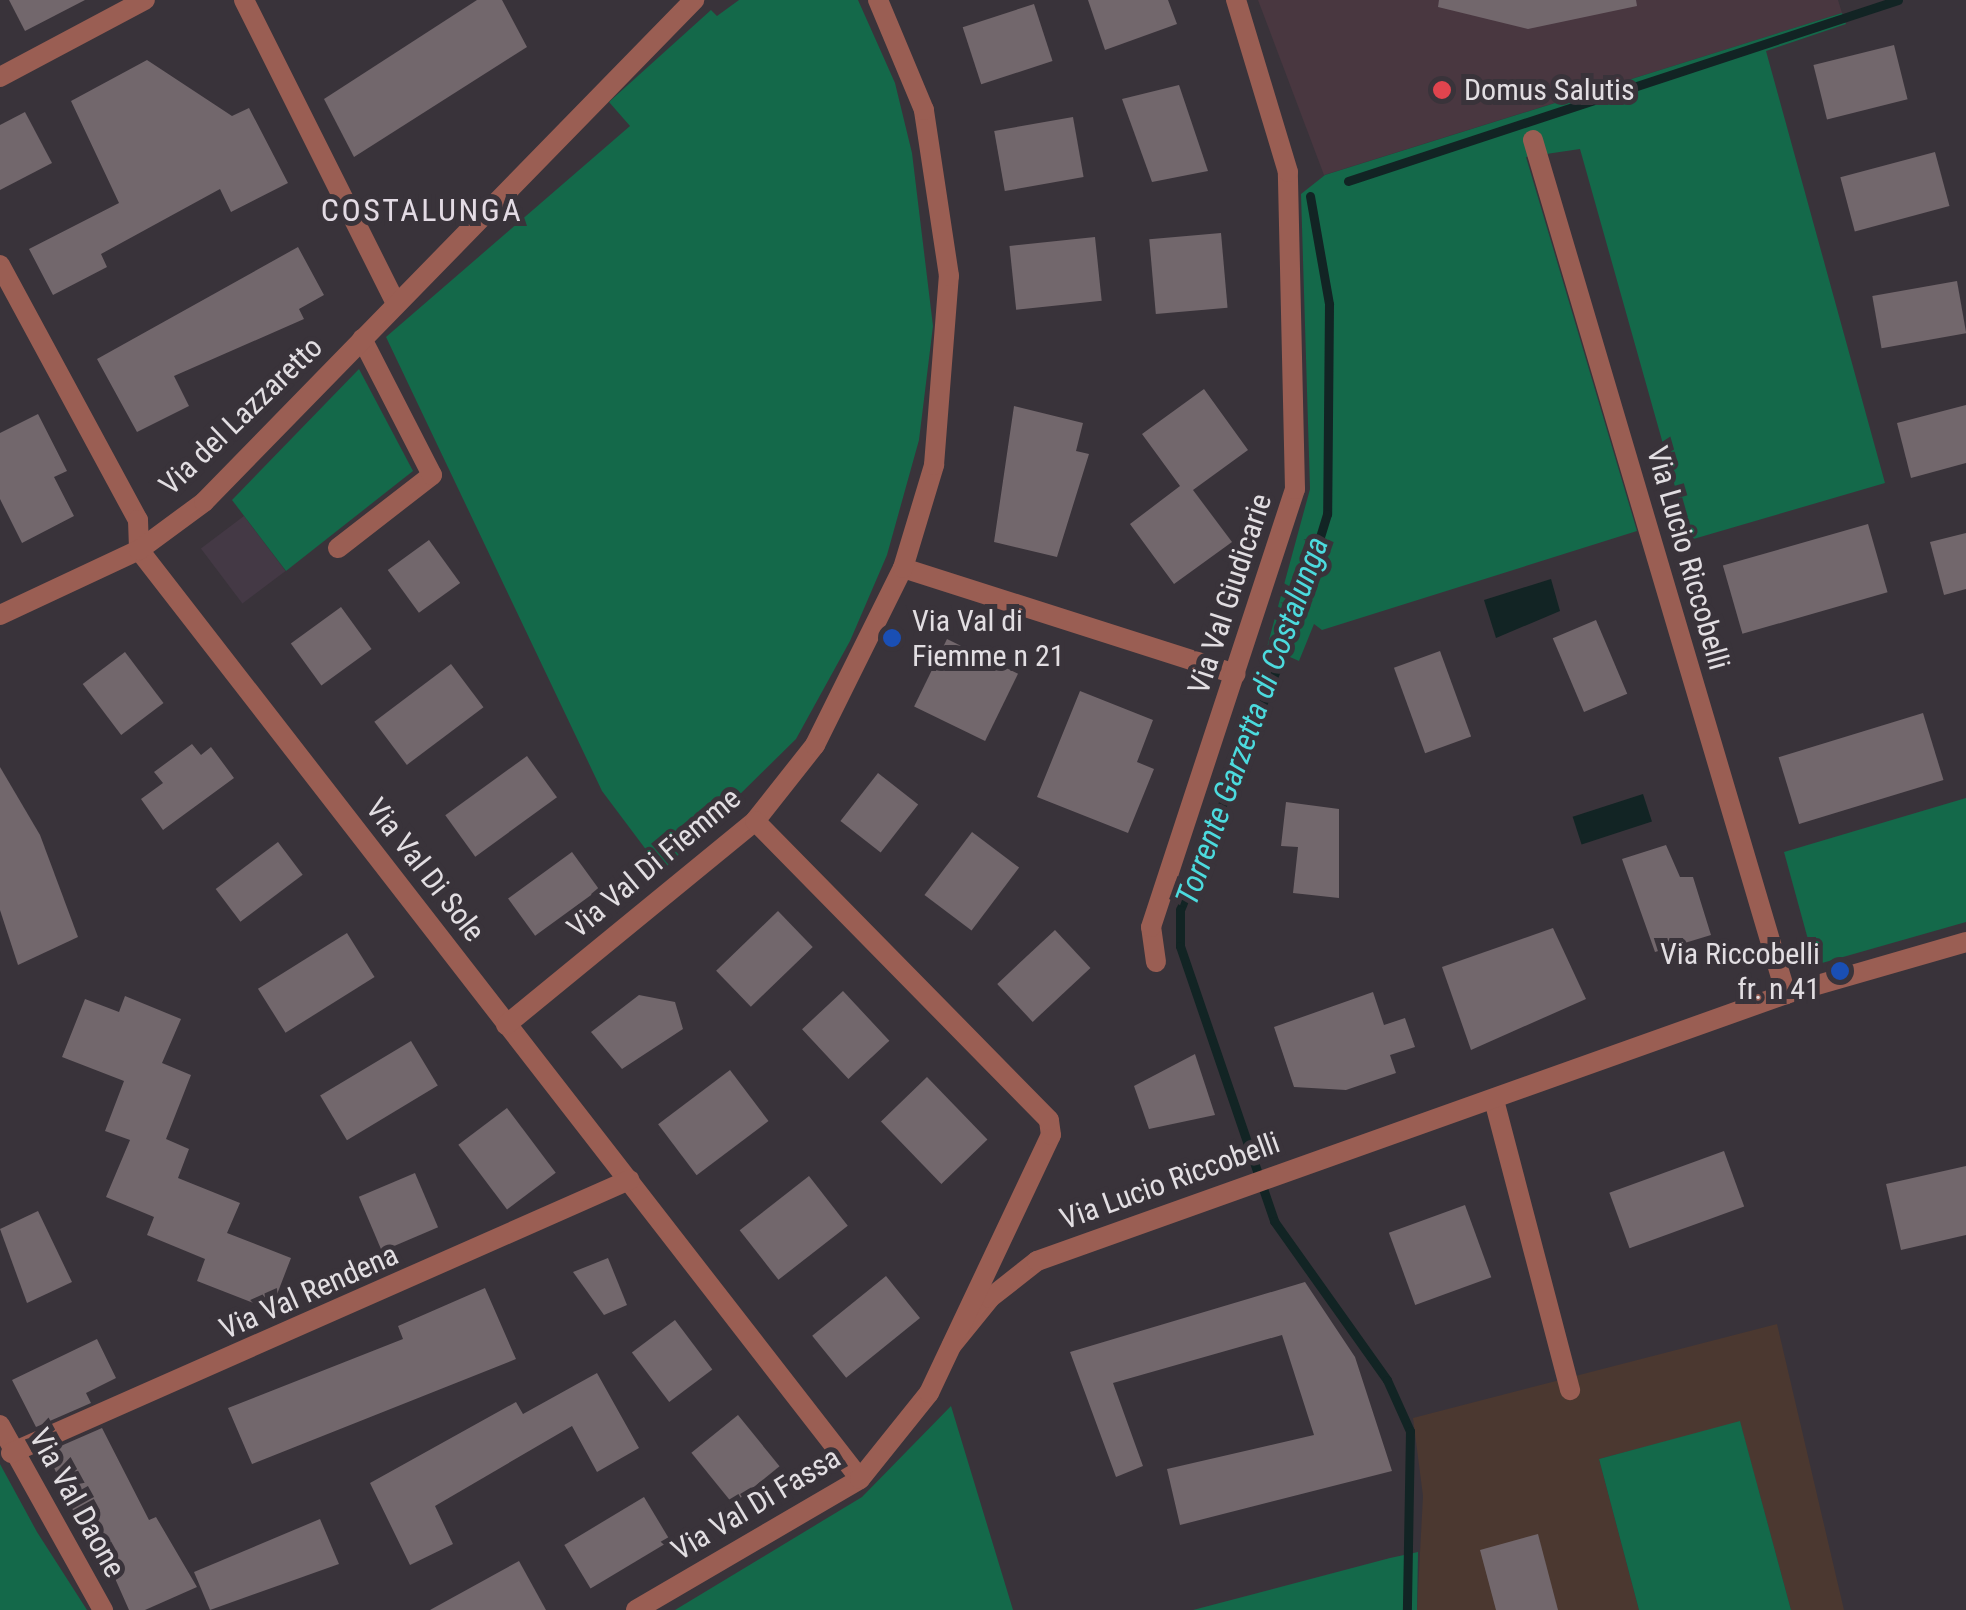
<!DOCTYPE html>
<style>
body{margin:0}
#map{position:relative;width:1966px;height:1610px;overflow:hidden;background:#39333a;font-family:"Roboto Condensed",sans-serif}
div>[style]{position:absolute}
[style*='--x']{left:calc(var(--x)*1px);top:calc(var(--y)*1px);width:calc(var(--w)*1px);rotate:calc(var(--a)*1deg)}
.built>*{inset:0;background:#443945;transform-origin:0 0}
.education>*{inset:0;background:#4b3830}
.medical>*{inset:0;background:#493740}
.green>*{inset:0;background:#14694a}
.water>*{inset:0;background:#122424;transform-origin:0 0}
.stream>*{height:9px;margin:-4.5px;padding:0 4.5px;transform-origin:4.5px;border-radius:4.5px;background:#122424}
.building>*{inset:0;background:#72676c;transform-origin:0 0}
.pedestrian>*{height:20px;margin:-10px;padding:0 10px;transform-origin:10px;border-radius:10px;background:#9a5e53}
.minor>*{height:20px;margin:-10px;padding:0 10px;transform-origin:10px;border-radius:10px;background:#9a5e53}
.dots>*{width:28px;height:28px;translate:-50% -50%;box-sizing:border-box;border:5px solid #39333a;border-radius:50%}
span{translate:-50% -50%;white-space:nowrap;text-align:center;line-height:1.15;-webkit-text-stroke:10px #39333a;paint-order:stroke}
.poi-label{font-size:30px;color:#e2dee2}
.left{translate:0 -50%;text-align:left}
.right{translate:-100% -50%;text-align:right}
.street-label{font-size:30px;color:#e2dee2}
.neighbourhood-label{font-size:32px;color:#e3dbe4;letter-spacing:2.5px}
.water-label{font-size:32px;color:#4cdbde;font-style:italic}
</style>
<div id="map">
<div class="built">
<i style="left:244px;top:516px;width:69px;height:54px;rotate:53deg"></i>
</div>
<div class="education">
<i style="clip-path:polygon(1777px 1324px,1844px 1610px,1791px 1610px,1740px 1422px,1599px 1459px,1639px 1610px,1417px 1610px,1423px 1496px,1413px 1418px)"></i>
</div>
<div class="medical">
<i style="clip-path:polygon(1258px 0,1838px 0,1842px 13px,1324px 175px)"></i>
</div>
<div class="green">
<i style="clip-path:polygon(739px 0,858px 0,895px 83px,912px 153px,933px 326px,919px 440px,887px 555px,850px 641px,796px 739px,662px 871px,602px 791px,386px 337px,630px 126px,609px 102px,711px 10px,717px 16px)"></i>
<i style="clip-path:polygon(1842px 13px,1846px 24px,1766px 51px,1885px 483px,1690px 540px,1580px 149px,1526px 157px,1637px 531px,1322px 630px,1314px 624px,1299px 661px,1267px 647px,1310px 489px,1301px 194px,1325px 175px)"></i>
<i style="clip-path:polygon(359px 369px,413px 471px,286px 571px,232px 500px)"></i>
<i style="clip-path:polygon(1966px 798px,1966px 922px,1815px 965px,1784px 852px)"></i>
<i style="clip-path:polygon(951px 1406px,1013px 1610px,675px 1610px,862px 1497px)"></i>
<i style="clip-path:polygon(1740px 1421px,1791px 1610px,1639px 1610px,1599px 1459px)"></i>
<i style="clip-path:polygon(0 1464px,37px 1532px,87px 1610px,0 1610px)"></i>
<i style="clip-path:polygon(1418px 1552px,1417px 1610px,1193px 1610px,1390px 1558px)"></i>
</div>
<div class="water">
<i style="clip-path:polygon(1551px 579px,1560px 611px,1496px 638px,1484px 600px)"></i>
<i style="left:1643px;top:794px;width:29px;height:74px;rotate:72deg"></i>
</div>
<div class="stream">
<i style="--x:1348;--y:181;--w:579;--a:-18.22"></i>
<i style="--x:1310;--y:196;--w:110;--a:80"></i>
<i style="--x:1329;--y:304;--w:210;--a:90.5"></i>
<i style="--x:1327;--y:514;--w:127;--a:107"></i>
<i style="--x:1290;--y:635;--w:296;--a:111.8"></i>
<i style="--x:1180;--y:910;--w:36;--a:90"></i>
<i style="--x:1180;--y:946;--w:291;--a:71.1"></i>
<i style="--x:1274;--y:1221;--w:195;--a:54.6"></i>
<i style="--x:1387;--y:1380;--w:56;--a:65.7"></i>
<i style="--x:1410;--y:1431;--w:179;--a:91"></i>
</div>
<div class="building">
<i style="clip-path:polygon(9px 0,85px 0,25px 31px)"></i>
<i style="clip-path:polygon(477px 0,502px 0,527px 47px,354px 157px,324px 99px)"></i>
<i style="clip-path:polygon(1088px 0,1168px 0,1177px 24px,1105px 50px)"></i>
<i style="clip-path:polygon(1439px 0,1636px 0,1637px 6px,1528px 29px,1438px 7px)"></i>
<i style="left:1034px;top:4px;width:60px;height:75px;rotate:72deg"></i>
<i style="left:1894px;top:45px;width:56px;height:83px;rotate:76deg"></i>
<i style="clip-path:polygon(147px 60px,232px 116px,249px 108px,288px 183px,231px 212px,220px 189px,101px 254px,107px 267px,53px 295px,29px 249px,119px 203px,71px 101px)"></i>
<i style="clip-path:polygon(1179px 85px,1208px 171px,1152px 182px,1122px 99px)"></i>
<i style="clip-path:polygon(25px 112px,52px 163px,0 190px,0 125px)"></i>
<i style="left:1073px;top:117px;width:61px;height:80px;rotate:80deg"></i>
<i style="left:1935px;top:152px;width:56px;height:98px;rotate:75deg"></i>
<i style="left:1221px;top:233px;width:75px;height:72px;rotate:85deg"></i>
<i style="left:1095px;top:237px;width:64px;height:86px;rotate:84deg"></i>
<i style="clip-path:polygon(298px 247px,324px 295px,299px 309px,304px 319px,174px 376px,189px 406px,137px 432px,97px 359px)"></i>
<i style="left:1957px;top:281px;width:53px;height:86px;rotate:80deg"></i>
<i style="clip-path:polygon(1204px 389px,1248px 450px,1193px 490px,1232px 542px,1174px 584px,1130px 524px,1180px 486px,1142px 434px)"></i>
<i style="clip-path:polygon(1966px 405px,1966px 463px,1911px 478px,1897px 423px)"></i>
<i style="clip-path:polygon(1014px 406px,1083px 423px,1076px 451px,1089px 454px,1057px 557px,994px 542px)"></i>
<i style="clip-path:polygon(38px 414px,67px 471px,54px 477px,74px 516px,22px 543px,0 499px,0 433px)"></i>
<i style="left:1868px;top:524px;width:71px;height:151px;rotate:74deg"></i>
<i style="clip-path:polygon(1966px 533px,1966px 589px,1944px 595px,1930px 542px)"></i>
<i style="left:429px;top:540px;width:53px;height:51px;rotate:54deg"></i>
<i style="left:341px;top:607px;width:52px;height:62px;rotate:54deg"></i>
<i style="left:1596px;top:620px;width:80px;height:47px;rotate:67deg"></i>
<i style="left:947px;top:639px;width:79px;height:75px;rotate:26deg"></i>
<i style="left:1440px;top:651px;width:91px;height:49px;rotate:70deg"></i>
<i style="left:125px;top:652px;width:64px;height:53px;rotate:53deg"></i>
<i style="left:451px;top:664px;width:54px;height:96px;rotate:53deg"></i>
<i style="clip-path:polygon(1080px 691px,1153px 720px,1137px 762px,1154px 769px,1128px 833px,1037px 797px)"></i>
<i style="left:1923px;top:713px;width:70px;height:151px;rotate:73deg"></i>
<i style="clip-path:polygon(192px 744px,201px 755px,211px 747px,234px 778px,163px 830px,141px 799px,163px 783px,154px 772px)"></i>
<i style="left:527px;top:756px;width:51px;height:101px;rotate:54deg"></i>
<i style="clip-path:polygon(0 767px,40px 835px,78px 937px,18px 965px,0 910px)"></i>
<i style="left:878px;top:773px;width:51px;height:61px;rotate:38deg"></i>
<i style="clip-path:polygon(1286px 802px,1339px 809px,1339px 898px,1293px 893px,1298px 847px,1281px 846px)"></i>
<i style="left:972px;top:832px;width:59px;height:79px;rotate:37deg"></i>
<i style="left:278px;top:842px;width:41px;height:78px;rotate:53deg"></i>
<i style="clip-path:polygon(1666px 845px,1680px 877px,1693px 877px,1711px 935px,1655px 952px,1622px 859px)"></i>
<i style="left:572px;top:852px;width:46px;height:79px;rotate:54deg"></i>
<i style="left:778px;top:911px;width:50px;height:86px;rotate:46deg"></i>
<i style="clip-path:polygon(1553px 928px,1586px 999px,1471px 1050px,1442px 967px)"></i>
<i style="left:1055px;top:930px;width:52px;height:79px;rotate:47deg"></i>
<i style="left:347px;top:933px;width:52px;height:105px;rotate:58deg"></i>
<i style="left:843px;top:991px;width:68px;height:56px;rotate:47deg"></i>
<i style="clip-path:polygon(1373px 992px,1384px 1025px,1405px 1018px,1415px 1047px,1390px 1055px,1396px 1073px,1346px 1090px,1294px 1087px,1274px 1027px)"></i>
<i style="clip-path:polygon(639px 995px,675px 1002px,683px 1029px,622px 1069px,591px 1032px)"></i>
<i style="clip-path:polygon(125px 996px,181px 1019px,162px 1063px,191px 1075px,166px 1139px,189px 1149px,178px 1178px,240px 1203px,227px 1233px,291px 1258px,271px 1310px,197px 1281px,205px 1259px,147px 1235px,154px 1217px,106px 1197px,130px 1140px,105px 1131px,124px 1081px,62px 1057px,85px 999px,119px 1012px)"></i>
<i style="left:411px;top:1041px;width:52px;height:106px;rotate:59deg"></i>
<i style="clip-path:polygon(1195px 1054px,1215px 1115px,1149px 1129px,1134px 1086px)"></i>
<i style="left:730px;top:1070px;width:64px;height:90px;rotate:53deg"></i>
<i style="left:927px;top:1077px;width:87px;height:64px;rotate:46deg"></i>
<i style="left:507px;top:1108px;width:81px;height:61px;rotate:53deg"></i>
<i style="left:1724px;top:1151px;width:59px;height:122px;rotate:70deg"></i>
<i style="clip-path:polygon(1966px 1166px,1966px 1235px,1901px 1250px,1886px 1184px)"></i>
<i style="left:415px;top:1173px;width:59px;height:61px;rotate:67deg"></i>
<i style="left:809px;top:1176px;width:63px;height:88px;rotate:52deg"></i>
<i style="left:1465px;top:1205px;width:77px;height:81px;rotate:70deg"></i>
<i style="clip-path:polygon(38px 1211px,72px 1282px,27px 1303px,0 1229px)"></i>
<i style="clip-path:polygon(608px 1258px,627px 1305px,604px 1315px,573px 1272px)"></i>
<i style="left:886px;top:1276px;width:54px;height:95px;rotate:51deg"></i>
<i style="clip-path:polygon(1305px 1282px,1355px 1357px,1392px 1471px,1180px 1525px,1167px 1469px,1314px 1435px,1282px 1335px,1113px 1383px,1143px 1466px,1116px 1477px,1070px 1352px)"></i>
<i style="clip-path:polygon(485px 1288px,516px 1359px,252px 1464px,228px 1408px,403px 1339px,398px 1326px)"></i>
<i style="left:675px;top:1320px;width:62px;height:54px;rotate:53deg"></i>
<i style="clip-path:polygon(97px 1339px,116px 1378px,86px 1393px,91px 1403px,36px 1427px,12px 1380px)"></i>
<i style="clip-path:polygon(597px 1373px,639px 1448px,597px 1472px,572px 1426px,435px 1506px,453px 1544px,410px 1565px,370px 1483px,516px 1402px,523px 1414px)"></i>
<i style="left:738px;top:1415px;width:66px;height:60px;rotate:51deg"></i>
<i style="clip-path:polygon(102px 1428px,149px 1520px,156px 1517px,197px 1587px,145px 1610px,129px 1610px,102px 1549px,92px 1553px,47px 1452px)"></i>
<i style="left:644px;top:1497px;width:51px;height:93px;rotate:59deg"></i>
<i style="clip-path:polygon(320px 1519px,339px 1564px,210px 1610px,194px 1572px)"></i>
<i style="clip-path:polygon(1538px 1534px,1558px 1610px,1496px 1610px,1480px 1550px)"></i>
<i style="clip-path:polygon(519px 1561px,546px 1610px,430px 1610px)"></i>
</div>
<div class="pedestrian">
<i style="--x:244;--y:0;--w:339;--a:63.4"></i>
</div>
<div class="minor">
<i style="--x:0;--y:77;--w:164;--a:-28"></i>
<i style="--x:1533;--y:140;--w:891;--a:73.5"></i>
<i style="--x:0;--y:265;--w:290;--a:61.6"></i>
<i style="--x:138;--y:520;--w:30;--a:88"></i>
<i style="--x:139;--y:550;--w:1176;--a:52.18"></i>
<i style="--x:338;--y:548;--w:119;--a:-37.8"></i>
<i style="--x:432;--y:475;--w:153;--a:-117.2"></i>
<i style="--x:903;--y:568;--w:349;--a:17.7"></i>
<i style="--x:0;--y:615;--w:153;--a:-25.1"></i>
<i style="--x:139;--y:550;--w:81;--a:-36.4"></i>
<i style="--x:204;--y:502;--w:702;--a:-45.69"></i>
<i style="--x:1156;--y:962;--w:35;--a:-98"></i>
<i style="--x:1151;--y:927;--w:461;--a:-71.8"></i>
<i style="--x:1295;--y:489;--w:317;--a:-91.3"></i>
<i style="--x:1288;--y:172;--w:180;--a:-106.8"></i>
<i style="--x:506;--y:1025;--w:322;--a:-39.3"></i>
<i style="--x:755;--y:821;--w:97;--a:-51.7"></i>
<i style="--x:815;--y:745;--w:198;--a:-63.6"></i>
<i style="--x:903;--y:568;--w:108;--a:-73.2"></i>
<i style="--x:934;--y:465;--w:190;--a:-85.5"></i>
<i style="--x:949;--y:276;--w:168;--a:-98.6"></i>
<i style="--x:924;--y:110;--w:119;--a:-112.7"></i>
<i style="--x:1494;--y:1100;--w:300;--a:75.3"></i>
<i style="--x:952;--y:1345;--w:60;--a:-51"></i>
<i style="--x:990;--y:1298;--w:60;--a:-38.2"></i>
<i style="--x:1037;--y:1261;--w:795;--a:-19.62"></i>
<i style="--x:1786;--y:994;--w:187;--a:-16.1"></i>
<i style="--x:0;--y:1425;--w:212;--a:60.9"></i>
<i style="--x:11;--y:1453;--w:676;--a:-23.83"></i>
<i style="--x:636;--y:1610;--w:259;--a:-30.3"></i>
<i style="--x:860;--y:1479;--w:110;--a:-51.3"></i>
<i style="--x:929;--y:1393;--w:285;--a:-64.7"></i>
<i style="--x:1051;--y:1135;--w:15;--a:-98"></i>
<i style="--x:1049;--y:1120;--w:419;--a:-134.5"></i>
</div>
<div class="dots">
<i style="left:1442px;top:90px;background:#e0444e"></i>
<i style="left:892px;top:638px;background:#1a4fb4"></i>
<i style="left:1840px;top:971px;background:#1a4fb4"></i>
</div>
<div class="poi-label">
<span class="left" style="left:1464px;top:90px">Domus Salutis</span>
<span class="left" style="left:912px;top:638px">Via Val di<br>Fiemme n 21</span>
<span class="right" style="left:1820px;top:971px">Via Riccobelli<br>fr. n 41</span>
</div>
<div class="street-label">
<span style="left:241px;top:416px;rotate:-44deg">Via del Lazzaretto</span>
<span style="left:1688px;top:558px;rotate:74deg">Via Lucio Riccobelli</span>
<span style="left:1230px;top:594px;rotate:-72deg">Via Val Giudicarie</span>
<span style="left:654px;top:863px;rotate:-40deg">Via Val Di Fiemme</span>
<span style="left:425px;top:870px;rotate:52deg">Via Val Di Sole</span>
<span style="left:1170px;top:1181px;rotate:-20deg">Via Lucio Riccobelli</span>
<span style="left:309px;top:1292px;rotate:-24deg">Via Val Rendena</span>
<span style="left:77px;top:1503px;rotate:61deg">Via Val Daone</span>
<span style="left:756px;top:1504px;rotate:-31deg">Via Val Di Fassa</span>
</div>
<div class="neighbourhood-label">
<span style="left:422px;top:210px">COSTALUNGA</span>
</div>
<div class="water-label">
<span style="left:1252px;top:721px;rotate:-70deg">Torrente Garzetta di Costalunga</span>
</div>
</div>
